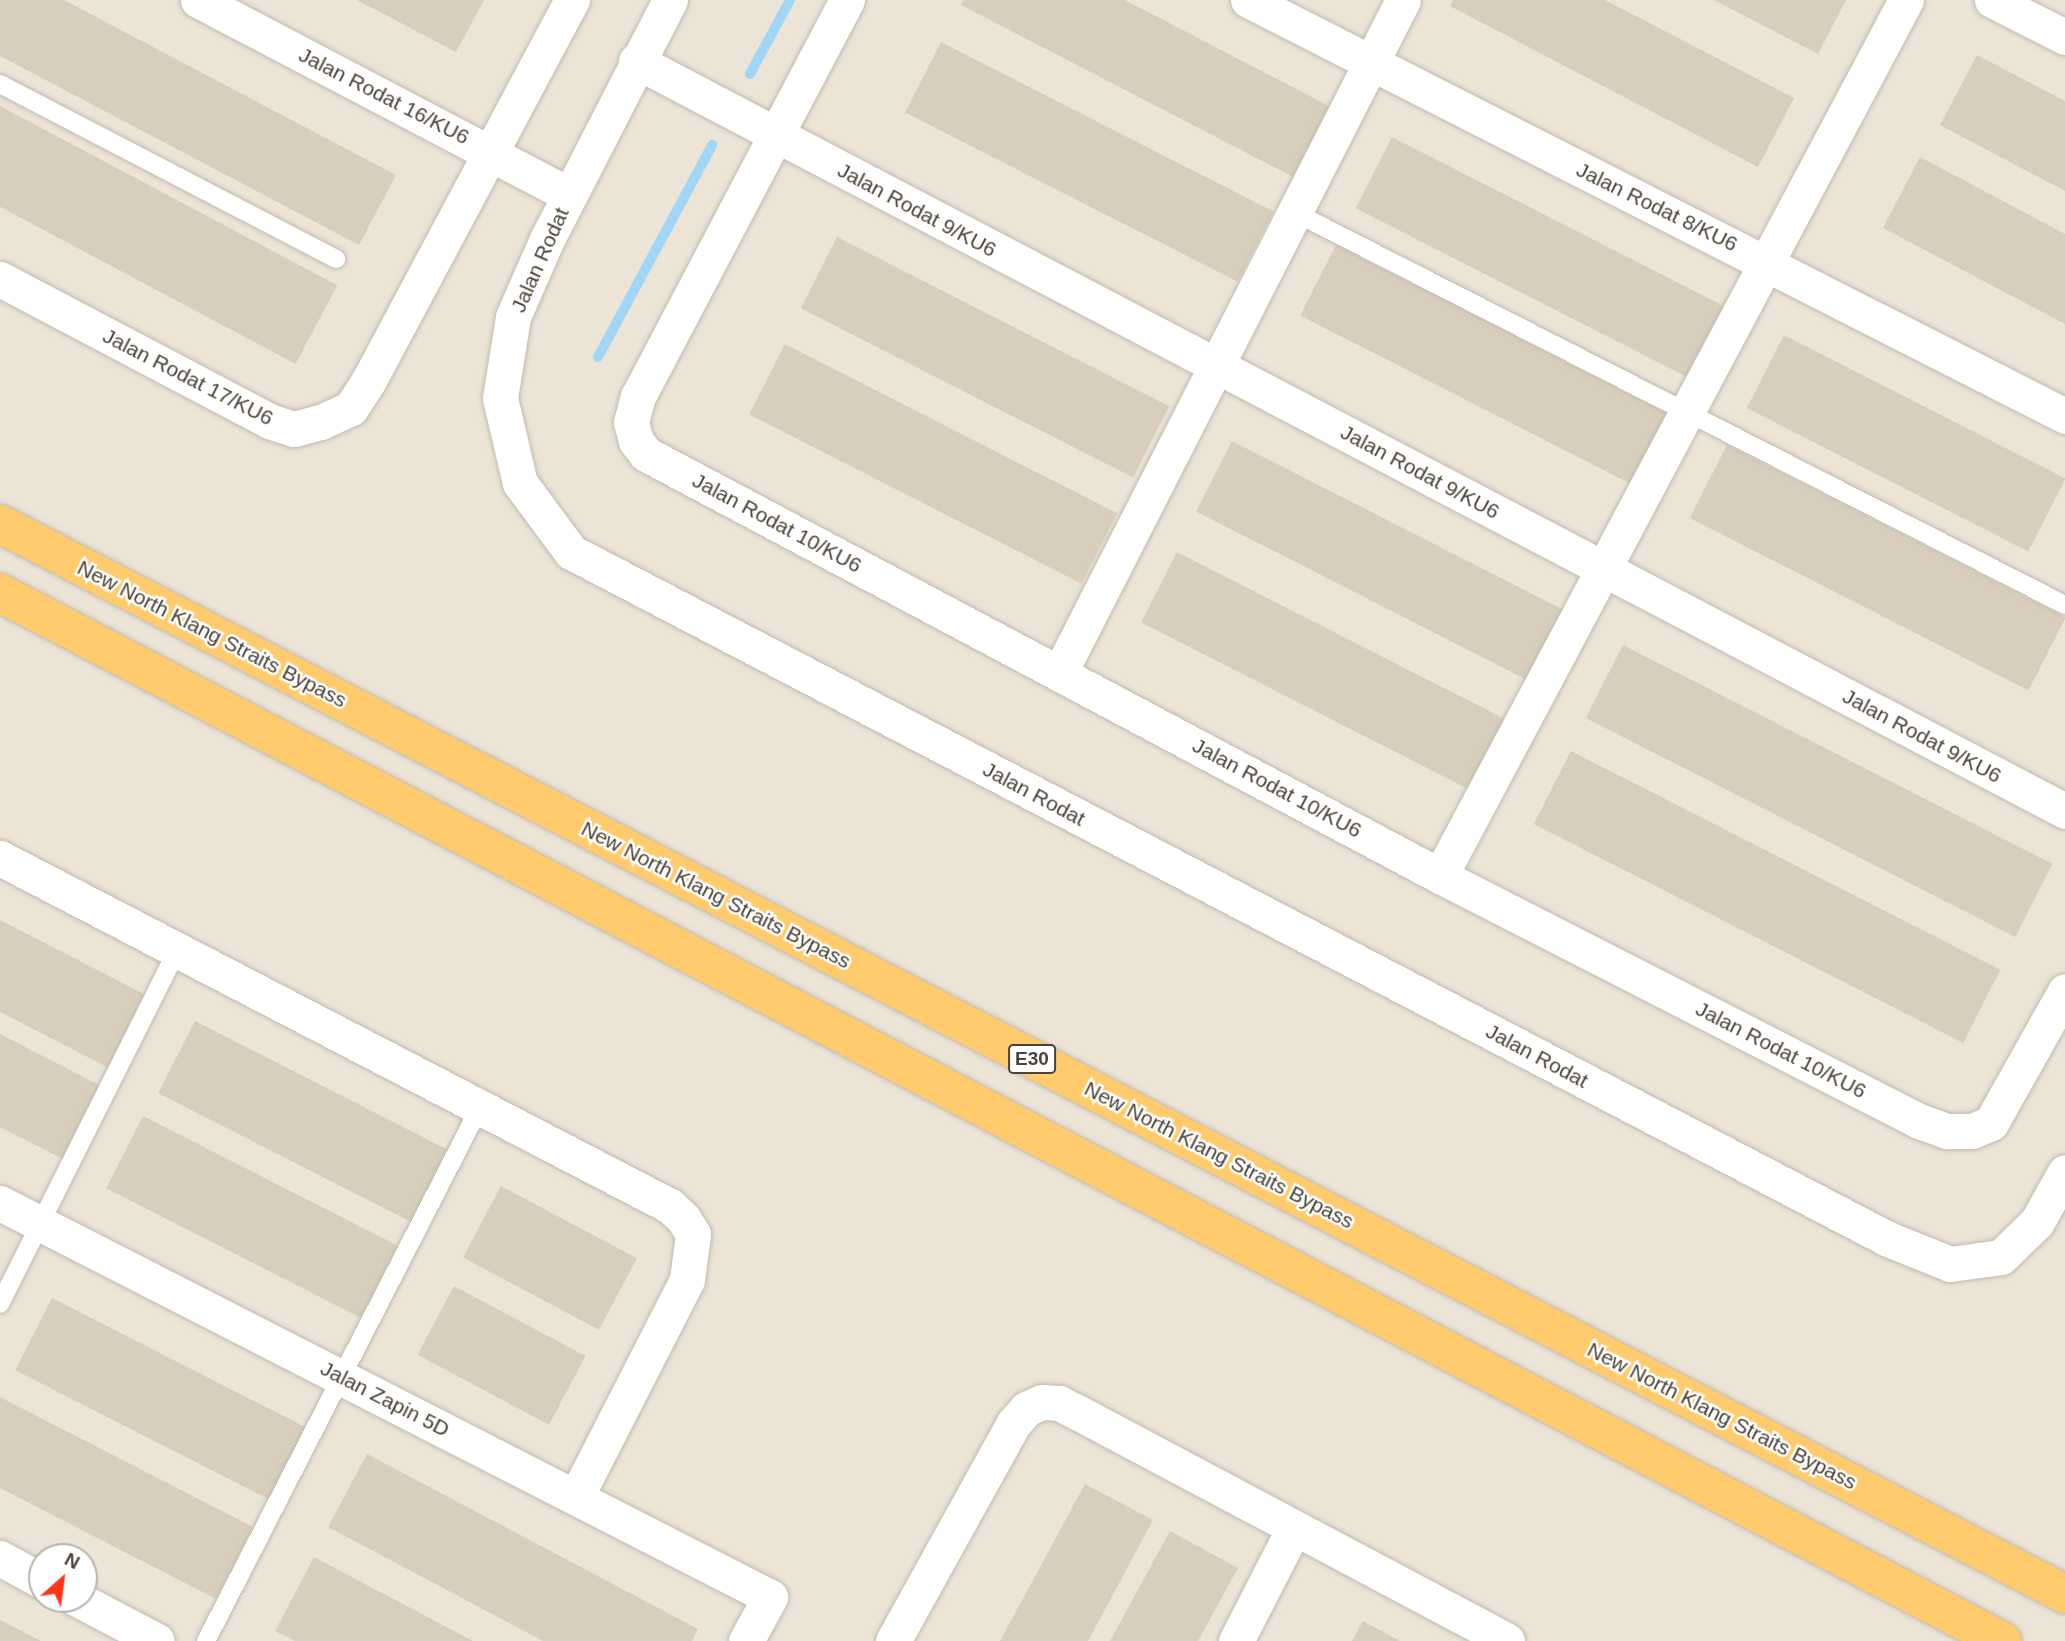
<!DOCTYPE html>
<style>
body{margin:0}
#map{position:relative;width:2065px;height:1641px;overflow:hidden;background:#f6f2ea;font-family:Arial,sans-serif}
div>[style]{position:absolute}
[style*='--x']{left:calc(var(--x)*1px);top:calc(var(--y)*1px);width:calc(var(--w)*1px);rotate:calc(var(--a)*1deg)}
.residential>*{inset:0;background:#ebe4d7}
.stream>*{height:10px;margin:-5px;padding:0 5px;transform-origin:5px;border-radius:5px;background:#a2d6f7}
.building>*{inset:0;background:#d9cebe;transform-origin:0 0}
.roads{filter:drop-shadow(0 0 2px #c3baab) drop-shadow(0 0 2px #c3baab)}
.service>*{height:18px;margin:-9px;padding:0 9px;transform-origin:9px;border-radius:9px;background:#fff}
.minor>*{height:35px;margin:-17.5px;padding:0 17.5px;transform-origin:17.5px;border-radius:17.5px;background:#fff}
.motorway>*{height:38px;margin:-19px;padding:0 19px;transform-origin:19px;border-radius:19px;background:#ffcb6c}
span{translate:-50% -50%;white-space:nowrap;text-align:center;line-height:1.15;-webkit-text-stroke:5px #fff;paint-order:stroke}
.shield-label span{padding:2px 5px;background:#fff;border:2px solid;border-radius:5px;-webkit-text-stroke-width:0}
.shield-label{font-size:19px;color:#4b4337;font-weight:700}
.street-label{font-size:21px;color:#4b4337}
.north{position:absolute;left:28px;top:1543px;width:70px;height:70px;box-sizing:border-box;background:#fff;border:2px solid #b7b4af;border-radius:50%;rotate:28deg;font-size:19px;font-weight:700;line-height:28px;text-align:center;color:#4b4337}
.north::after{content:'';display:block;margin:auto;width:24px;height:32px;background:#ff3618;clip-path:polygon(50% 0,100% 100%,50% 72%,0 100%)}
</style>
<div id="map">
<div class="residential">
<i style="clip-path:polygon(evenodd,0 0,2065px 0,2065px 1641px,0 1641px,0 0,42px 1557px,84px 1557px,84px 1599px,42px 1599px,42px 1557px)"></i>
</div>
<div class="stream">
<i style="--x:750;--y:74;--w:84;--a:-61.6"></i>
<i style="--x:598;--y:357;--w:241;--a:-61.7"></i>
</div>
<div class="building">
<i style="clip-path:polygon(0 0,64px 0,396px 175px,359px 245px,0 56px)"></i>
<i style="clip-path:polygon(357px 0,484px 0,456px 52px)"></i>
<i style="clip-path:polygon(963px 0,1125px 0,1329px 106px,1293px 177px,961px 5px)"></i>
<i style="clip-path:polygon(1453px 0,1605px 0,1794px 98px,1758px 167px,1450px 6px)"></i>
<i style="clip-path:polygon(1714px 0,1846px 0,1818px 54px)"></i>
<i style="left:941px;top:42px;width:373px;height:79px;rotate:27deg"></i>
<i style="clip-path:polygon(1977px 55px,2065px 101px,2065px 191px,1940px 125px)"></i>
<i style="left:0;top:106px;width:382px;height:89px;rotate:28deg"></i>
<i style="left:1392px;top:137px;width:374px;height:80px;rotate:27deg"></i>
<i style="clip-path:polygon(1920px 157px,2065px 234px,2065px 324px,1883px 228px)"></i>
<i style="left:837px;top:237px;width:373px;height:80px;rotate:27deg"></i>
<i style="left:1336px;top:245px;width:374px;height:79px;rotate:27deg"></i>
<i style="left:1784px;top:335px;width:316px;height:82px;rotate:27deg"></i>
<i style="left:785px;top:344px;width:373px;height:79px;rotate:27deg"></i>
<i style="left:1232px;top:441px;width:373px;height:79px;rotate:27deg"></i>
<i style="left:1727px;top:445px;width:380px;height:82px;rotate:27deg"></i>
<i style="left:1177px;top:552px;width:373px;height:79px;rotate:27deg"></i>
<i style="left:1623px;top:645px;width:482px;height:82px;rotate:27deg"></i>
<i style="left:1571px;top:751px;width:482px;height:82px;rotate:27deg"></i>
<i style="clip-path:polygon(0 920px,150px 997px,113px 1070px,0 1012px)"></i>
<i style="left:195px;top:1021px;width:286px;height:81px;rotate:27deg"></i>
<i style="clip-path:polygon(0 1034px,101px 1086px,63px 1159px,0 1127px)"></i>
<i style="left:143px;top:1116px;width:286px;height:81px;rotate:27deg"></i>
<i style="left:501px;top:1186px;width:154px;height:81px;rotate:28deg"></i>
<i style="left:454px;top:1286px;width:149px;height:78px;rotate:28deg"></i>
<i style="left:52px;top:1298px;width:287px;height:81px;rotate:27deg"></i>
<i style="clip-path:polygon(0 1397px,253px 1527px,216px 1599px,0 1488px)"></i>
<i style="clip-path:polygon(367px 1454px,698px 1629px,692px 1641px,543px 1641px,328px 1527px)"></i>
<i style="clip-path:polygon(1085px 1484px,1153px 1520px,1088px 1641px,1000px 1641px)"></i>
<i style="clip-path:polygon(1170px 1531px,1238px 1568px,1198px 1641px,1110px 1641px)"></i>
<i style="clip-path:polygon(314px 1557px,473px 1641px,295px 1641px,275px 1631px)"></i>
<i style="clip-path:polygon(0 1620px,41px 1641px,0 1641px)"></i>
<i style="clip-path:polygon(1363px 1621px,1400px 1641px,1352px 1641px)"></i>
</div>
<div class="roads">
<div class="service">
<i style="--x:0;--y:84;--w:379;--a:27.5"></i>
<i style="--x:1294;--y:212;--w:865;--a:27.01"></i>
<i style="--x:0;--y:1304;--w:396;--a:-63.4"></i>
<i style="--x:206;--y:1641;--w:600;--a:-62.84"></i>
</div>
<div class="minor">
<i style="--x:198;--y:0;--w:419;--a:27.7"></i>
<i style="--x:670;--y:0;--w:269;--a:117.2"></i>
<i style="--x:547;--y:239;--w:85;--a:113.6"></i>
<i style="--x:513;--y:317;--w:82;--a:99.1"></i>
<i style="--x:500;--y:398;--w:87;--a:76.8"></i>
<i style="--x:520;--y:483;--w:86;--a:53.5"></i>
<i style="--x:571;--y:552;--w:1485;--a:27.55"></i>
<i style="--x:1888;--y:1239;--w:67;--a:22"></i>
<i style="--x:1950;--y:1264;--w:51;--a:-7.8"></i>
<i style="--x:2001;--y:1257;--w:50;--a:-44.2"></i>
<i style="--x:2037;--y:1222;--w:57;--a:-60.8"></i>
<i style="--x:847;--y:0;--w:448;--a:117.8"></i>
<i style="--x:638;--y:396;--w:27;--a:105"></i>
<i style="--x:631;--y:422;--w:20;--a:75"></i>
<i style="--x:636;--y:441;--w:16;--a:52"></i>
<i style="--x:646;--y:454;--w:899;--a:27.99"></i>
<i style="--x:1440;--y:876;--w:538;--a:27.09"></i>
<i style="--x:1919;--y:1121;--w:30;--a:20"></i>
<i style="--x:1947;--y:1131;--w:25;--a:0"></i>
<i style="--x:1972;--y:1131;--w:21;--a:-23"></i>
<i style="--x:1991;--y:1123;--w:151;--a:-60.7"></i>
<i style="--x:1248;--y:0;--w:917;--a:26.98"></i>
<i style="--x:1992;--y:0;--w:82;--a:26.9"></i>
<i style="--x:636;--y:61;--w:1614;--a:27.69"></i>
<i style="--x:0;--y:279;--w:304;--a:27.8"></i>
<i style="--x:269;--y:421;--w:26;--a:18"></i>
<i style="--x:294;--y:429;--w:28;--a:-15"></i>
<i style="--x:321;--y:422;--w:33;--a:-25"></i>
<i style="--x:351;--y:408;--w:33;--a:-57"></i>
<i style="--x:369;--y:380;--w:431;--a:-61.9"></i>
<i style="--x:1060;--y:672;--w:754;--a:-62.96"></i>
<i style="--x:0;--y:858;--w:755;--a:27.45"></i>
<i style="--x:670;--y:1206;--w:18;--a:43"></i>
<i style="--x:683;--y:1218;--w:19;--a:58"></i>
<i style="--x:693;--y:1234;--w:46;--a:97.4"></i>
<i style="--x:687;--y:1280;--w:244;--a:117.1"></i>
<i style="--x:1440;--y:876;--w:992;--a:-61.99"></i>
<i style="--x:0;--y:1203;--w:865;--a:27.1"></i>
<i style="--x:770;--y:1597;--w:50;--a:118.6"></i>
<i style="--x:0;--y:1558;--w:48;--a:28.7"></i>
<i style="--x:77;--y:1599;--w:90;--a:27.7"></i>
<i style="--x:893;--y:1641;--w:249;--a:-61"></i>
<i style="--x:1014;--y:1423;--w:18;--a:-49"></i>
<i style="--x:1026;--y:1409;--w:17;--a:-24"></i>
<i style="--x:1042;--y:1402;--w:17;--a:3"></i>
<i style="--x:1059;--y:1403;--w:20;--a:27"></i>
<i style="--x:1077;--y:1412;--w:487;--a:28"></i>
<i style="--x:1236;--y:1641;--w:127;--a:-62.8"></i>
</div>
<div class="motorway">
<i style="--x:0;--y:524;--w:2326;--a:27.39"></i>
<i style="--x:0;--y:593;--w:2260;--a:27.63"></i>
</div>
</div>
<div class="shield-label">
<span style="left:1032px;top:1059px">E30</span>
</div>
<div class="street-label">
<span style="left:384px;top:96px;rotate:27deg">Jalan Rodat 16/KU6</span>
<span style="left:1657px;top:207px;rotate:26deg">Jalan Rodat 8/KU6</span>
<span style="left:917px;top:210px;rotate:28deg">Jalan Rodat 9/KU6</span>
<span style="left:540px;top:260px;rotate:-66deg">Jalan Rodat</span>
<span style="left:188px;top:377px;rotate:27deg">Jalan Rodat 17/KU6</span>
<span style="left:1420px;top:472px;rotate:28deg">Jalan Rodat 9/KU6</span>
<span style="left:777px;top:523px;rotate:28deg">Jalan Rodat 10/KU6</span>
<span style="left:212px;top:634px;rotate:27deg">New North Klang Straits Bypass</span>
<span style="left:1922px;top:736px;rotate:28deg">Jalan Rodat 9/KU6</span>
<span style="left:1277px;top:788px;rotate:28deg">Jalan Rodat 10/KU6</span>
<span style="left:1034px;top:794px;rotate:28deg">Jalan Rodat</span>
<span style="left:716px;top:895px;rotate:27deg">New North Klang Straits Bypass</span>
<span style="left:1781px;top:1050px;rotate:27deg">Jalan Rodat 10/KU6</span>
<span style="left:1537px;top:1056px;rotate:28deg">Jalan Rodat</span>
<span style="left:1219px;top:1155px;rotate:27deg">New North Klang Straits Bypass</span>
<span style="left:385px;top:1399px;rotate:27deg">Jalan Zapin 5D</span>
<span style="left:1722px;top:1416px;rotate:27deg">New North Klang Straits Bypass</span>
</div>
<div class="north">N</div>
</div>
